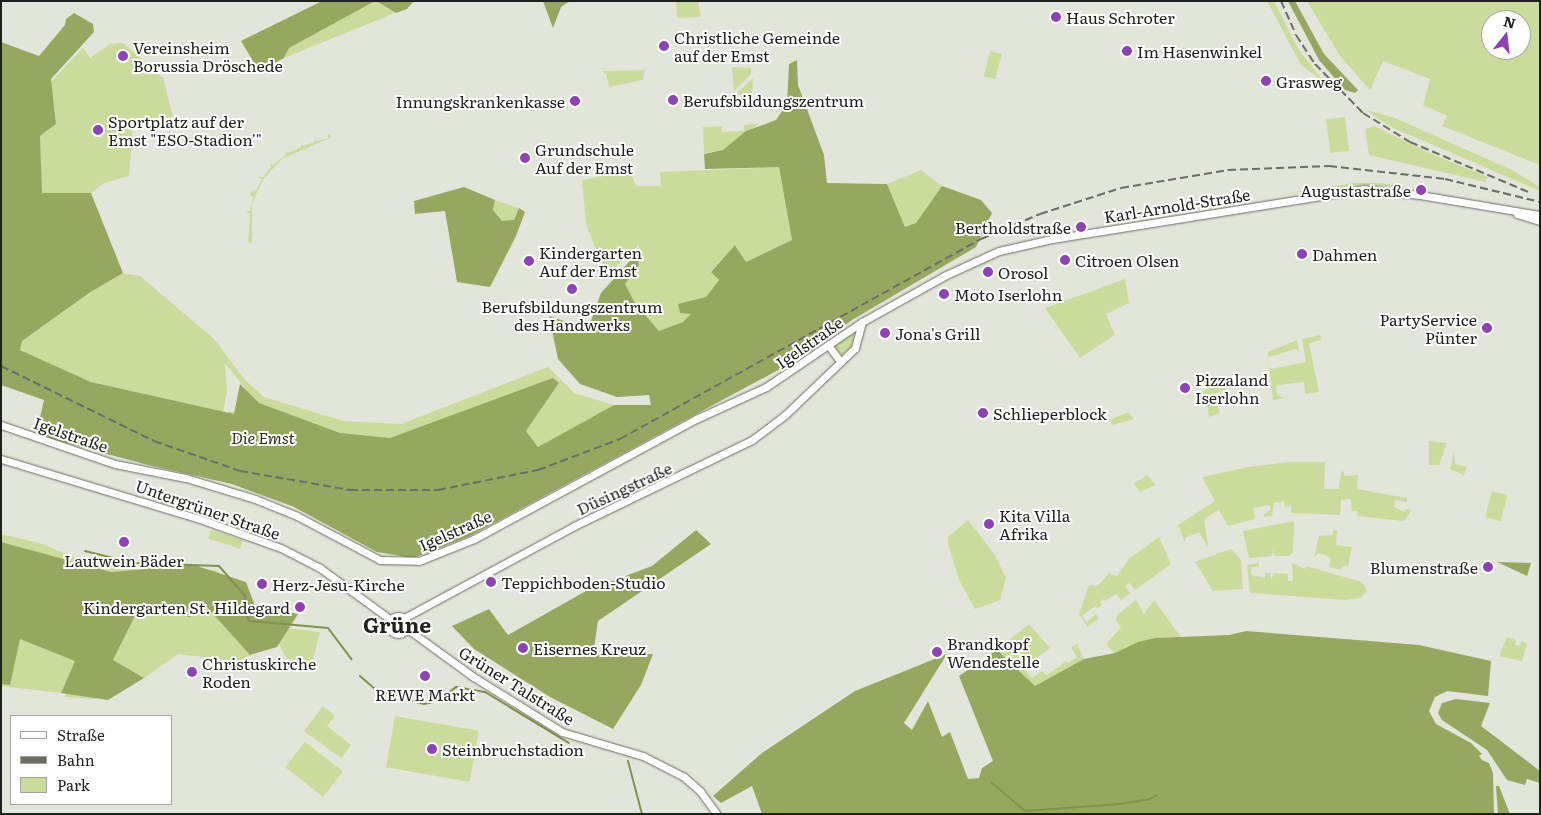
<!DOCTYPE html>
<meta charset="utf-8">
<style>
body{margin:0}
#map{position:relative;width:1541px;height:815px;overflow:hidden;background:#e2e6da;font-family:Literata,serif}
div>[style]{position:absolute}
[style*='--x']{left:calc(var(--x)*1px);top:calc(var(--y)*1px);width:calc(var(--w)*1px);rotate:calc(var(--a)*1deg)}
.green>*{inset:0;background:#cadc9b;transform-origin:0 0}
.forest>*{inset:0;background:#96a860}
.stream>*{height:2px;margin:-1px;padding:0 1px;transform-origin:1px;border-radius:1px;background:#80924b}
.roads{filter:drop-shadow(0 0 1px #6a6e63) drop-shadow(0 0 1px #6a6e63)}
.major>*{height:7px;margin:-3.5px;padding:0 3.5px;transform-origin:3.5px;border-radius:3.5px;background:#fff}
.major>.ring{margin:-3.5px;padding:0;box-sizing:content-box;background:none;border:7px solid #fff;border-radius:50%}
.rail>*{height:2px;margin-top:-1px;transform-origin:0;background:repeating-linear-gradient(90deg,#6b6e66 0 8px,transparent 0 12px)}
.dots>*{width:14px;height:14px;translate:-50% -50%;box-sizing:border-box;border:2px solid #fff;border-radius:50%}
span{translate:-50% -50%;white-space:nowrap;text-align:center;line-height:1.15;-webkit-text-stroke:4px #fff;paint-order:stroke}
.poi-label{font-size:16px;color:#1f211c}
.left{translate:0 -50%;text-align:left}
.right{translate:-100% -50%;text-align:right}
.street-label{font-size:16px;color:#1f211c}
.park-label{font-size:16px;color:#2c3314;font-style:italic}
.district-label{font-size:21px;color:#1f211c;font-weight:700}
.frame{position:absolute;inset:0;border:2px solid #1f211c;pointer-events:none}
.legend{position:absolute;left:10px;top:715px;width:162px;height:90px;box-sizing:border-box;background:#fff;border:1px solid #a5a6a4;margin:0;padding:6px 9px;list-style:none;font-size:15px;color:#1f211c}
.legend li{display:flex;align-items:center;gap:10px;height:25px}
.legend b{width:25px;border:1px solid #a5a6a4}
.north{position:absolute;left:1481px;top:10px;width:50px;height:50px;box-sizing:border-box;background:#fff;border:1px solid #a5a6a4;border-radius:50%;rotate:16deg;font-size:14px;font-weight:700;line-height:20px;text-align:center;color:#1f211c}
.north::after{content:'';display:block;margin:auto;width:18px;height:22px;background:#8d43b5;clip-path:polygon(50% 0,100% 100%,50% 72%,0 100%)}
</style>
<div id="map">
<div class="green">
<i style="clip-path:polygon(375px 1px,395px 13px,284px 58px,289px 48px)"></i>
<i style="clip-path:polygon(676px 1px,698px 1px,701px 17px,677px 18px)"></i>
<i style="clip-path:polygon(1267px 1px,1274px 1px,1297px 47px,1324px 82px,1301px 65px)"></i>
<i style="clip-path:polygon(evenodd,1307px 1px,1540px 1px,1540px 165px,1442px 126px,1447px 116px,1423px 105px,1430px 79px,1383px 61px,1370px 90px,1340px 56px,1307px 1px,1491px 20px,1521px 20px,1521px 50px,1491px 50px,1491px 20px)"></i>
<i style="clip-path:polygon(evenodd,123px 43px,163px 78px,173px 117px,133px 124px,129px 176px,104px 183px,91px 193px,42px 194px,8px 301px,1px 68px,51px 82px,83px 48px,90px 58px,110px 44px,123px 43px,53px 95px,56px 124px,40px 136px,41px 187px,22px 162px,53px 95px)"></i>
<i style="left:990px;top:51px;width:12px;height:26px;rotate:14deg"></i>
<i style="clip-path:polygon(732px 67px,751px 68px,751px 74px,734px 91px)"></i>
<i style="clip-path:polygon(645px 70px,643px 80px,609px 87px,606px 74px,601px 71px)"></i>
<i style="clip-path:polygon(753px 78px,752px 95px,737px 95px,737px 93px)"></i>
<i style="clip-path:polygon(1366px 110px,1395px 118px,1512px 170px,1540px 187px,1540px 191px,1389px 126px)"></i>
<i style="left:1345px;top:117px;width:34px;height:19px;rotate:83deg"></i>
<i style="clip-path:polygon(760px 123px,723px 150px,704px 153px,703px 127px,722px 126px,722px 132px,744px 131px,744px 125px)"></i>
<i style="clip-path:polygon(1374px 126px,1434px 155px,1488px 177px,1485px 182px,1369px 155px,1365px 129px)"></i>
<i style="clip-path:polygon(328px 134px,332px 137px,282px 159px,264px 178px,252px 203px,252px 242px,248px 243px,250px 214px,246px 211px,250px 211px,253px 197px,250px 195px,252px 191px,255px 192px,262px 179px,259px 177px,263px 177px,271px 167px,269px 164px,273px 165px,286px 155px,286px 151px,288px 153px,301px 147px,302px 143px,303px 146px,315px 142px,314px 139px,317px 141px,328px 138px)"></i>
<i style="clip-path:polygon(779px 167px,792px 240px,746px 262px,736px 245px,711px 271px,719px 280px,706px 297px,681px 313px,692px 314px,683px 322px,659px 331px,635px 303px,625px 284px,639px 265px,639px 245px,609px 273px,600px 260px,586px 224px,582px 180px,630px 171px,636px 186px,660px 186px,661px 189px,660px 172px)"></i>
<i style="clip-path:polygon(921px 170px,942px 186px,916px 223px,905px 227px,887px 184px)"></i>
<i style="clip-path:polygon(1354px 183px,1381px 183px,1407px 187px,1358px 185px,1275px 195px)"></i>
<i style="clip-path:polygon(495px 200px,519px 208px,514px 220px,502px 222px,493px 210px)"></i>
<i style="clip-path:polygon(123px 273px,140px 276px,214px 339px,245px 380px,264px 397px,344px 421px,401px 424px,548px 367px,574px 393px,614px 405px,538px 447px,526px 431px,559px 384px,390px 438px,214px 441px,229px 411px,243px 415px,249px 393px,225px 363px,227px 391px,223px 412px,91px 382px,20px 350px,22px 341px,89px 293px)"></i>
<i style="clip-path:polygon(1125px 279px,1129px 303px,1106px 314px,1115px 335px,1080px 358px,1045px 308px)"></i>
<i style="clip-path:polygon(852px 334px,855px 335px,851px 347px,843px 354px,838px 353px,835px 345px)"></i>
<i style="clip-path:polygon(1320px 335px,1321px 340px,1309px 343px,1319px 392px,1305px 394px,1304px 382px,1292px 383px,1276px 386px,1277px 395px,1285px 398px,1273px 400px,1269px 366px,1271px 369px,1306px 362px,1302px 339px)"></i>
<i style="clip-path:polygon(1297px 340px,1299px 352px,1296px 349px,1269px 357px,1269px 365px,1268px 352px)"></i>
<i style="clip-path:polygon(1222px 383px,1225px 390px,1214px 394px,1220px 413px,1209px 417px,1206px 399px,1200px 401px,1197px 393px)"></i>
<i style="clip-path:polygon(1128px 412px,1134px 419px,1112px 425px,1110px 420px)"></i>
<i style="clip-path:polygon(1429px 441px,1447px 443px,1439px 465px,1429px 465px)"></i>
<i style="clip-path:polygon(1454px 452px,1455px 464px,1467px 467px,1464px 475px,1450px 469px)"></i>
<i style="clip-path:polygon(1289px 462px,1325px 462px,1324px 489px,1339px 489px,1341px 471px,1344px 472px,1344px 476px,1358px 475px,1357px 489px,1407px 498px,1407px 502px,1395px 500px,1394px 507px,1405px 512px,1406px 509px,1412px 510px,1404px 521px,1357px 516px,1358px 511px,1352px 511px,1351px 499px,1341px 500px,1340px 515px,1291px 513px,1291px 506px,1285px 507px,1284px 501px,1274px 503px,1272px 516px,1264px 517px,1264px 514px,1271px 510px,1270px 505px,1253px 508px,1255px 519px,1228px 526px,1219px 510px,1204px 519px,1208px 547px,1199px 532px,1185px 538px,1185px 542px,1178px 525px,1215px 501px,1202px 477px,1248px 467px)"></i>
<i style="clip-path:polygon(1147px 475px,1156px 485px,1140px 492px,1134px 484px)"></i>
<i style="left:1492px;top:491px;width:16px;height:27px;rotate:15deg"></i>
<i style="clip-path:polygon(968px 520px,995px 555px,1006px 578px,1000px 600px,975px 609px,959px 580px,948px 544px,948px 537px)"></i>
<i style="clip-path:polygon(1294px 521px,1293px 552px,1289px 556px,1275px 556px,1273px 550px,1272px 556px,1249px 558px,1243px 531px)"></i>
<i style="left:211px;top:530px;width:33px;height:9px;rotate:18deg"></i>
<i style="clip-path:polygon(1333px 530px,1337px 530px,1336px 545px,1352px 547px,1348px 566px,1342px 566px,1341px 570px,1329px 567px,1331px 558px,1325px 555px,1318px 553px,1314px 558px,1319px 536px,1333px 535px)"></i>
<i style="clip-path:polygon(1px 534px,39px 543px,99px 567px,107px 567px,108px 561px,133px 566px,216px 570px,227px 584px,280px 627px,320px 632px,310px 672px,307px 672px,306px 665px,301px 660px,287px 659px,279px 644px,274px 646px,194px 594px,124px 595px,112px 666px,96px 699px,64px 697px,74px 684px,75px 661px,61px 693px,1px 686px)"></i>
<i style="clip-path:polygon(1159px 537px,1171px 564px,1135px 590px,1129px 583px,1125px 586px,1131px 593px,1121px 600px,1116px 594px,1105px 601px,1103px 599px,1100px 602px,1102px 605px,1098px 608px,1095px 606px,1082px 616px,1087px 622px,1096px 614px,1099px 618px,1088px 627px,1079px 614px,1089px 585px,1098px 586px,1109px 573px,1117px 576px,1130px 558px)"></i>
<i style="clip-path:polygon(1231px 549px,1241px 560px,1243px 589px,1213px 591px,1195px 562px)"></i>
<i style="clip-path:polygon(1259px 563px,1259px 567px,1251px 567px,1251px 575px,1265px 578px,1265px 573px,1270px 573px,1271px 579px,1275px 573px,1288px 574px,1288px 581px,1293px 581px,1292px 563px,1305px 569px,1306px 566px,1362px 582px,1367px 591px,1360px 598px,1346px 600px,1250px 593px,1247px 565px)"></i>
<i style="clip-path:polygon(1136px 600px,1144px 614px,1154px 600px,1181px 637px,1155px 638px,1115px 653px,1106px 644px,1121px 627px,1116px 621px,1117px 615px)"></i>
<i style="clip-path:polygon(204px 604px,250px 655px,239px 661px,178px 654px,144px 678px,113px 660px,135px 616px,143px 609px,190px 617px)"></i>
<i style="clip-path:polygon(1029px 624px,1050px 648px,1024px 668px,1032px 678px,1042px 671px,1047px 675px,1066px 661px,1068px 663px,1077px 657px,1071px 648px,1077px 644px,1084px 659px,1035px 686px,997px 650px)"></i>
<i style="clip-path:polygon(1507px 637px,1516px 640px,1515px 645px,1520px 646px,1521px 641px,1527px 643px,1522px 661px,1499px 656px)"></i>
<i style="clip-path:polygon(323px 706px,335px 716px,327px 726px,351px 745px,341px 758px,304px 731px)"></i>
<i style="left:395px;top:716px;width:85px;height:52px;rotate:10deg"></i>
<i style="left:305px;top:742px;width:48px;height:32px;rotate:38deg"></i>
</div>
<div class="forest">
<i style="clip-path:polygon(322px 1px,375px 1px,289px 48px,284px 58px,259px 71px,241px 41px)"></i>
<i style="clip-path:polygon(376px 1px,414px 1px,407px 9px,396px 13px)"></i>
<i style="clip-path:polygon(543px 1px,570px 1px,561px 7px,553px 28px)"></i>
<i style="clip-path:polygon(1288px 1px,1295px 1px,1324px 54px,1358px 90px,1355px 93px,1345px 90px,1319px 60px)"></i>
<i style="clip-path:polygon(74px 13px,93px 24px,94px 32px,51px 79px,56px 124px,40px 136px,42px 193px,91px 193px,123px 273px,89px 293px,22px 341px,20px 350px,91px 382px,234px 414px,240px 384px,259px 403px,340px 433px,390px 438px,553px 378px,559px 383px,526px 431px,538px 447px,614px 405px,651px 405px,649px 395px,617px 397px,580px 384px,558px 359px,549px 316px,588px 329px,601px 293px,637px 253px,639px 265px,625px 284px,635px 303px,659px 331px,683px 322px,691px 314px,680px 313px,678px 304px,706px 297px,719px 280px,711px 272px,735px 245px,746px 262px,792px 240px,779px 167px,705px 169px,704px 154px,723px 150px,746px 131px,776px 120px,787px 104px,789px 64px,797px 60px,798px 85px,824px 155px,827px 183px,887px 184px,905px 227px,916px 223px,942px 186px,981px 200px,992px 213px,976px 247px,852px 320px,804px 356px,470px 536px,413px 558px,377px 552px,294px 507px,232px 484px,148px 465px,36px 435px,44px 400px,1px 385px,1px 42px,39px 56px,65px 25px,66px 19px)"></i>
<i style="clip-path:polygon(464px 187px,495px 200px,493px 210px,502px 221px,514px 220px,519px 208px,525px 212px,516px 236px,490px 287px,457px 282px,445px 211px,415px 214px,414px 201px)"></i>
<i style="clip-path:polygon(696px 530px,711px 544px,598px 621px,593px 655px,653px 654px,641px 685px,613px 729px,550px 697px,474px 649px,452px 626px,489px 609px,508px 635px,586px 591px,652px 566px)"></i>
<i style="clip-path:polygon(1px 542px,111px 572px,194px 565px,246px 582px,255px 606px,298px 614px,277px 647px,250px 655px,204px 604px,190px 617px,143px 609px,135px 616px,113px 660px,144px 678px,108px 700px,61px 693px,75px 661px,20px 639px,10px 685px,1px 684px)"></i>
<i style="clip-path:polygon(1497px 562px,1531px 563px,1527px 576px)"></i>
<i style="clip-path:polygon(1246px 631px,1419px 645px,1491px 661px,1488px 696px,1447px 691px,1435px 697px,1429px 711px,1436px 724px,1471px 743px,1482px 754px,1479px 756px,1482px 760px,1489px 763px,1493px 773px,1494px 814px,762px 814px,752px 786px,721px 803px,713px 796px,762px 753px,855px 691px,947px 654px,904px 723px,912px 730px,928px 701px,942px 737px,950px 732px,968px 779px,979px 778px,982px 768px,993px 761px,959px 676px,997px 650px,1035px 686px,1084px 659px,1115px 653px,1138px 642px,1155px 638px,1229px 635px)"></i>
<i style="clip-path:polygon(1456px 699px,1490px 703px,1481px 726px,1540px 771px,1540px 783px,1527px 779px,1525px 785px,1507px 780px,1487px 750px,1442px 720px,1438px 713px,1442px 703px)"></i>
<i style="clip-path:polygon(1496px 786px,1499px 786px,1510px 814px,1498px 814px)"></i>
</div>
<div class="stream">
<i style="--x:85;--y:551;--w:50;--a:13.8"></i>
<i style="--x:134;--y:563;--w:85;--a:2"></i>
<i style="--x:219;--y:566;--w:40;--a:49"></i>
<i style="--x:245;--y:596;--w:21;--a:85"></i>
<i style="--x:247;--y:617;--w:5;--a:53"></i>
<i style="--x:250;--y:621;--w:78;--a:5.1"></i>
<i style="--x:328;--y:628;--w:39;--a:53"></i>
<i style="--x:360;--y:676;--w:21;--a:41"></i>
<i style="--x:376;--y:690;--w:50;--a:16.3"></i>
<i style="--x:424;--y:704;--w:14;--a:-12"></i>
<i style="--x:438;--y:701;--w:23;--a:-38"></i>
<i style="--x:456;--y:687;--w:29;--a:10"></i>
<i style="--x:485;--y:692;--w:98;--a:31.3"></i>
<i style="--x:628;--y:761;--w:55;--a:75.2"></i>
<i style="--x:992;--y:783;--w:43;--a:40.3"></i>
<i style="--x:1025;--y:811;--w:95;--a:-4.2"></i>
<i style="--x:1120;--y:804;--w:30;--a:-9"></i>
<i style="--x:1150;--y:799;--w:8;--a:-30"></i>
</div>
<div class="roads">
<div class="major">
<i style="--x:1517;--y:214;--w:24;--a:17"></i>
<i style="--x:828;--y:345;--w:21;--a:53"></i>
<i style="--x:1;--y:425;--w:120;--a:18.9"></i>
<i style="--x:115;--y:464;--w:72;--a:11.2"></i>
<i style="--x:186;--y:478;--w:72;--a:16.9"></i>
<i style="--x:255;--y:499;--w:45;--a:22"></i>
<i style="--x:297;--y:516;--w:94;--a:27.9"></i>
<i style="--x:380;--y:560;--w:39;--a:1"></i>
<i style="--x:419;--y:561;--w:59;--a:-21.8"></i>
<i style="--x:474;--y:539;--w:252;--a:-28.4"></i>
<i style="--x:696;--y:419;--w:77;--a:-24.6"></i>
<i style="--x:766;--y:387;--w:116;--a:-34.1"></i>
<i style="--x:862;--y:322;--w:96;--a:-29.2"></i>
<i style="--x:946;--y:275;--w:58;--a:-24.4"></i>
<i style="--x:999;--y:251;--w:54;--a:-12.8"></i>
<i style="--x:1052;--y:239;--w:315;--a:-9.1"></i>
<i style="--x:1363;--y:189;--w:57;--a:6"></i>
<i style="--x:1420;--y:195;--w:122;--a:9.5"></i>
<i style="--x:1;--y:459;--w:205;--a:16.8"></i>
<i style="--x:197;--y:518;--w:89;--a:19.7"></i>
<i style="--x:281;--y:548;--w:44;--a:27.1"></i>
<i style="--x:320;--y:568;--w:88;--a:36.2"></i>
<i class="ring" style="left:389px;top:616px;width:11px;height:11px"></i>
<i style="--x:404;--y:618;--w:193;--a:-28.4"></i>
<i style="--x:574;--y:526;--w:198;--a:-25.8"></i>
<i style="--x:752;--y:440;--w:41;--a:-37.1"></i>
<i style="--x:785;--y:415;--w:97;--a:-43.7"></i>
<i style="--x:855;--y:348;--w:27;--a:-75"></i>
<i style="--x:406;--y:628;--w:82;--a:36"></i>
<i style="--x:472;--y:676;--w:106;--a:31.9"></i>
<i style="--x:562;--y:732;--w:84;--a:16.5"></i>
<i style="--x:643;--y:756;--w:46;--a:27.1"></i>
<i style="--x:684;--y:777;--w:21;--a:41"></i>
<i style="--x:700;--y:791;--w:29;--a:54"></i>
</div>
</div>
<div class="rail">
<i style="--x:1281;--y:1;--w:37;--a:66"></i>
<i style="--x:1296;--y:35;--w:35;--a:57"></i>
<i style="--x:1315;--y:64;--w:69;--a:45.6"></i>
<i style="--x:1363;--y:113;--w:55;--a:31.7"></i>
<i style="--x:1410;--y:142;--w:131;--a:22.9"></i>
<i style="--x:1;--y:366;--w:170;--a:26.1"></i>
<i style="--x:154;--y:441;--w:91;--a:19.2"></i>
<i style="--x:240;--y:471;--w:112;--a:9.8"></i>
<i style="--x:350;--y:490;--w:88;--a:0"></i>
<i style="--x:438;--y:490;--w:102;--a:-11.3"></i>
<i style="--x:538;--y:470;--w:88;--a:-20.7"></i>
<i style="--x:620;--y:439;--w:413;--a:-29"></i>
<i style="--x:981;--y:239;--w:64;--a:-23"></i>
<i style="--x:1040;--y:214;--w:85;--a:-17.8"></i>
<i style="--x:1121;--y:188;--w:109;--a:-9.5"></i>
<i style="--x:1228;--y:170;--w:101;--a:-2.3"></i>
<i style="--x:1329;--y:166;--w:117;--a:6.4"></i>
<i style="--x:1445;--y:179;--w:98;--a:13.6"></i>
</div>
<div class="dots">
<i style="left:1056px;top:17px;background:#8d43b5"></i>
<i style="left:664px;top:46px;background:#8d43b5"></i>
<i style="left:1127px;top:51px;background:#8d43b5"></i>
<i style="left:123px;top:56px;background:#8d43b5"></i>
<i style="left:1266px;top:81px;background:#8d43b5"></i>
<i style="left:673px;top:100px;background:#8d43b5"></i>
<i style="left:575px;top:101px;background:#8d43b5"></i>
<i style="left:98px;top:130px;background:#8d43b5"></i>
<i style="left:525px;top:158px;background:#8d43b5"></i>
<i style="left:1421px;top:190px;background:#8d43b5"></i>
<i style="left:1081px;top:227px;background:#8d43b5"></i>
<i style="left:1302px;top:254px;background:#8d43b5"></i>
<i style="left:1065px;top:260px;background:#8d43b5"></i>
<i style="left:529px;top:261px;background:#8d43b5"></i>
<i style="left:988px;top:272px;background:#8d43b5"></i>
<i style="left:572px;top:289px;background:#8d43b5"></i>
<i style="left:944px;top:294px;background:#8d43b5"></i>
<i style="left:1487px;top:328px;background:#8d43b5"></i>
<i style="left:885px;top:333px;background:#8d43b5"></i>
<i style="left:1185px;top:388px;background:#8d43b5"></i>
<i style="left:983px;top:413px;background:#8d43b5"></i>
<i style="left:989px;top:524px;background:#8d43b5"></i>
<i style="left:124px;top:542px;background:#8d43b5"></i>
<i style="left:1488px;top:567px;background:#8d43b5"></i>
<i style="left:491px;top:582px;background:#8d43b5"></i>
<i style="left:262px;top:584px;background:#8d43b5"></i>
<i style="left:300px;top:607px;background:#8d43b5"></i>
<i style="left:523px;top:648px;background:#8d43b5"></i>
<i style="left:937px;top:652px;background:#8d43b5"></i>
<i style="left:192px;top:672px;background:#8d43b5"></i>
<i style="left:425px;top:676px;background:#8d43b5"></i>
<i style="left:432px;top:749px;background:#8d43b5"></i>
</div>
<div class="poi-label">
<span class="left" style="left:1066px;top:17px">Haus Schroter</span>
<span class="left" style="left:674px;top:46px">Christliche Gemeinde<br>auf der Emst</span>
<span class="left" style="left:133px;top:56px">Vereinsheim<br>Borussia Dröschede</span>
<span class="left" style="left:1137px;top:51px">Im Hasenwinkel</span>
<span class="left" style="left:1276px;top:81px">Grasweg</span>
<span class="left" style="left:683px;top:100px">Berufsbildungszentrum</span>
<span class="right" style="left:565px;top:101px">Innungskrankenkasse</span>
<span class="left" style="left:108px;top:130px">Sportplatz auf der<br>Emst "ESO-Stadion'"</span>
<span class="left" style="left:535px;top:158px">Grundschule<br>Auf der Emst</span>
<span class="right" style="left:1411px;top:190px">Augustastraße</span>
<span class="right" style="left:1071px;top:227px">Bertholdstraße</span>
<span class="left" style="left:539px;top:261px">Kindergarten<br>Auf der Emst</span>
<span class="left" style="left:1312px;top:254px">Dahmen</span>
<span class="left" style="left:1075px;top:260px">Citroen Olsen</span>
<span class="left" style="left:998px;top:272px">Orosol</span>
<span class="left" style="left:954px;top:294px">Moto Iserlohn</span>
<span style="left:572px;top:315px">Berufsbildungszentrum<br>des Handwerks</span>
<span class="right" style="left:1477px;top:328px">PartyService<br>Pünter</span>
<span class="left" style="left:895px;top:333px">Jona's Grill</span>
<span class="left" style="left:1195px;top:388px">Pizzaland<br>Iserlohn</span>
<span class="left" style="left:993px;top:413px">Schlieperblock</span>
<span class="left" style="left:999px;top:524px">Kita Villa<br>Afrika</span>
<span style="left:124px;top:560px">Lautwein Bäder</span>
<span class="right" style="left:1478px;top:567px">Blumenstraße</span>
<span class="left" style="left:501px;top:582px">Teppichboden-Studio</span>
<span class="left" style="left:272px;top:584px">Herz-Jesu-Kirche</span>
<span class="right" style="left:290px;top:607px">Kindergarten St. Hildegard</span>
<span class="left" style="left:947px;top:652px">Brandkopf<br>Wendestelle</span>
<span class="left" style="left:533px;top:648px">Eisernes Kreuz</span>
<span class="left" style="left:202px;top:672px">Christuskirche<br>Roden</span>
<span style="left:425px;top:694px">REWE Markt</span>
<span class="left" style="left:442px;top:749px">Steinbruchstadion</span>
</div>
<div class="street-label">
<span style="left:1177px;top:205px;rotate:-9deg">Karl-Arnold-Straße</span>
<span style="left:809px;top:342px;rotate:-35deg">Igelstraße</span>
<span style="left:71px;top:434px;rotate:19deg">Igelstraße</span>
<span style="left:624px;top:488px;rotate:-25deg">Düsingstraße</span>
<span style="left:208px;top:509px;rotate:19deg">Untergrüner Straße</span>
<span style="left:455px;top:530px;rotate:-24deg">Igelstraße</span>
<span style="left:517px;top:685px;rotate:32deg">Grüner Talstraße</span>
</div>
<div class="park-label">
<span style="left:263px;top:437px">Die Emst</span>
</div>
<div class="district-label">
<span style="left:397px;top:624px">Grüne</span>
</div>
<div class="frame"></div>
<ul class="legend">
<li><b style="height:6px;background:#fff"></b>Straße</li>
<li><b style="height:6px;background:#6b6e66"></b>Bahn</li>
<li><b style="height:14px;background:#cadc9b"></b>Park</li>
</ul>
<div class="north">N</div>
</div>
